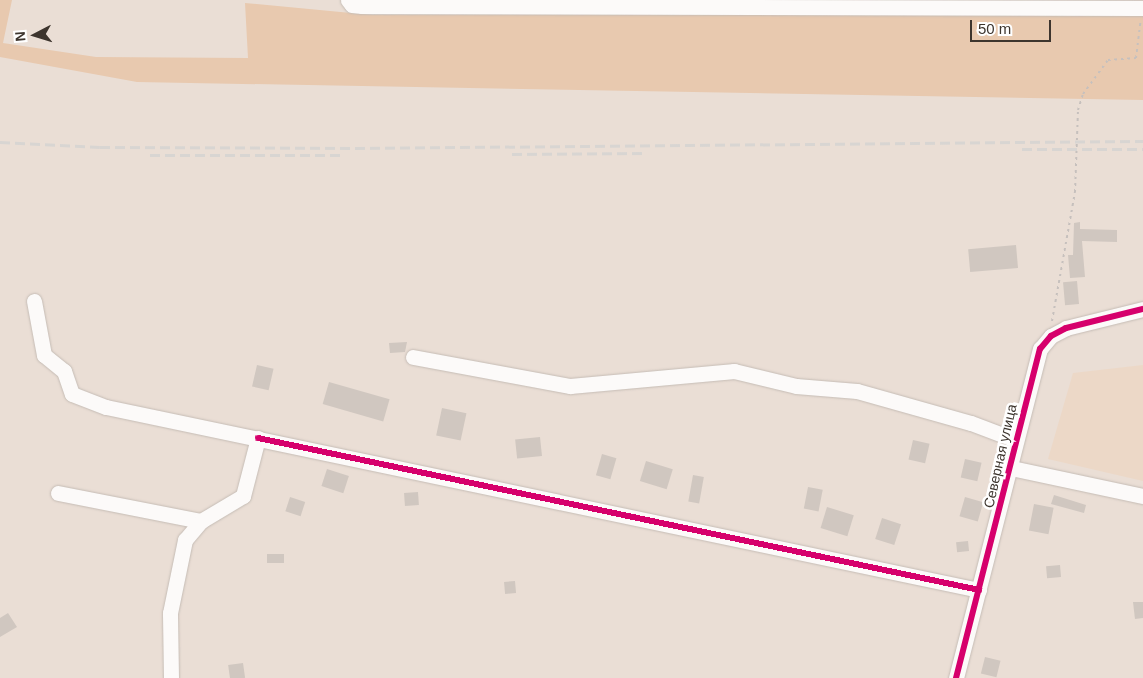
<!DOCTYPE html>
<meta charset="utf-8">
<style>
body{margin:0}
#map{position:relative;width:1143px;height:678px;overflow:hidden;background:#eaded5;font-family:Arial,sans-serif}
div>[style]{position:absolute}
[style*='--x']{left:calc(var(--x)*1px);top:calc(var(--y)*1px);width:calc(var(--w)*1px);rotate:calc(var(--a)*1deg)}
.built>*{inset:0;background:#ecd8c7}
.green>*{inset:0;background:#e8c9af}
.building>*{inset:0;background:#d0c7c0;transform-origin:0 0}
.path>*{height:2px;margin-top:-1px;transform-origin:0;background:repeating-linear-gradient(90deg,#c6c0bd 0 2.5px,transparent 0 6.5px)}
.roads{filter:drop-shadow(0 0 1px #c5bcb5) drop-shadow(0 0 1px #c5bcb5)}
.minor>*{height:15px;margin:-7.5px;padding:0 7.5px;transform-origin:7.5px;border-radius:7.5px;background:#fcfaf9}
.rail>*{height:3px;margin-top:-1.5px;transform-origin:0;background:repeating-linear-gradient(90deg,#d8d5d2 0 10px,transparent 0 15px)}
.cycleway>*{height:6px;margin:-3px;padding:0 3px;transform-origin:3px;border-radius:3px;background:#d6006c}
span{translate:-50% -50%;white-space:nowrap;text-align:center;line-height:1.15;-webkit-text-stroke:5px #fff;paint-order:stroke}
.street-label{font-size:14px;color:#3d352e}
.north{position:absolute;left:10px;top:10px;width:50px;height:50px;-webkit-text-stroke:4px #fff;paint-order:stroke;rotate:265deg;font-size:14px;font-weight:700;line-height:20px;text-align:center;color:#3d352e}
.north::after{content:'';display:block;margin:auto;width:18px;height:22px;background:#3d352e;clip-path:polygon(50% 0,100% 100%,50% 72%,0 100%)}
.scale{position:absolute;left:970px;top:20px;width:81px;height:22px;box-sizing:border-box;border:2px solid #3d352e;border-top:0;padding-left:6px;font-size:15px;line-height:18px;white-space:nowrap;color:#3d352e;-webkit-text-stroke:4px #fff;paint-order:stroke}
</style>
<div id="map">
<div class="built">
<i style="clip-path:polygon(1143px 365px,1143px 481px,1048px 459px,1073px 373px)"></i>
</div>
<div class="green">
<i style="clip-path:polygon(0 0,12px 0,3px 43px,96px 57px,248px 58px,245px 3px,372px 15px,1143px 13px,1143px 100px,137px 82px,0 57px)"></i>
</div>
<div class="building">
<i style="clip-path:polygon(1080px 222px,1080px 229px,1117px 230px,1117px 242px,1082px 241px,1085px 277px,1070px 278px,1068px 255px,1073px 255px,1074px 223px)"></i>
<i style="left:1016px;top:245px;width:23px;height:48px;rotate:85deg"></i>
<i style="left:1077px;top:281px;width:23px;height:14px;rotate:85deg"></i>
<i style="clip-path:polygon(407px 342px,405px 352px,390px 353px,389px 343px)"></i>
<i style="left:257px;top:365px;width:17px;height:22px;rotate:13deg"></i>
<i style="left:329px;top:382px;width:63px;height:23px;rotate:16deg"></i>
<i style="left:442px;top:408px;width:25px;height:28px;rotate:12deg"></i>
<i style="left:540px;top:437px;width:19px;height:25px;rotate:84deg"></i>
<i style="left:913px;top:440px;width:17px;height:20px;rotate:13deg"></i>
<i style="left:602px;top:454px;width:15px;height:22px;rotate:16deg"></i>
<i style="left:965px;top:459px;width:17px;height:19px;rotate:13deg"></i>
<i style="left:646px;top:461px;width:28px;height:21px;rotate:17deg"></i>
<i style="left:327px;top:469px;width:23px;height:18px;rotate:18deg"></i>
<i style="left:693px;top:475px;width:11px;height:27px;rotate:10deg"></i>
<i style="left:808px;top:487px;width:15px;height:22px;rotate:11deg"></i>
<i style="left:418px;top:492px;width:13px;height:14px;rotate:86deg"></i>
<i style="clip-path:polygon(1054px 495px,1086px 505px,1084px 513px,1051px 504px)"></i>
<i style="left:290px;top:497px;width:16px;height:15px;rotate:18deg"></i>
<i style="left:965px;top:497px;width:19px;height:20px;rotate:16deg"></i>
<i style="left:1034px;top:504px;width:20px;height:27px;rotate:11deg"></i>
<i style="left:827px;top:507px;width:28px;height:22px;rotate:17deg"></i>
<i style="left:882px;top:518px;width:20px;height:22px;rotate:18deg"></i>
<i style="left:968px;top:541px;width:10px;height:12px;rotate:84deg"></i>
<i style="left:284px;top:554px;width:9px;height:17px;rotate:90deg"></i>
<i style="left:1060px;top:565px;width:12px;height:14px;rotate:85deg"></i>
<i style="left:515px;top:581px;width:12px;height:11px;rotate:85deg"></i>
<i style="clip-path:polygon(1133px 602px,1143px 602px,1143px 618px,1135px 619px)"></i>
<i style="clip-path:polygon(8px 613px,17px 627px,0 637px,0 618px)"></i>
<i style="left:985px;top:657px;width:16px;height:17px;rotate:14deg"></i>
<i style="left:243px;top:663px;width:15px;height:15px;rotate:82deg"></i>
</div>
<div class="path">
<i style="--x:1052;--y:321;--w:131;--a:-79.9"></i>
<i style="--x:1075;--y:192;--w:82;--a:-87.9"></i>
<i style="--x:1078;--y:110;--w:17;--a:-73"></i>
<i style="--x:1083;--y:94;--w:42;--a:-53.7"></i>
<i style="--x:1108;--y:60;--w:28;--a:-4"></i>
<i style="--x:1136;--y:58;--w:38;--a:-83"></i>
</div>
<div class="roads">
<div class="minor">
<i style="--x:348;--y:0;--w:6;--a:51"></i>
<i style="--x:352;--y:5;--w:10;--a:6"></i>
<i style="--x:362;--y:6;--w:781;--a:0.15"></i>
<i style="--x:34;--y:301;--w:55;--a:79.5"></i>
<i style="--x:44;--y:355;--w:26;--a:39"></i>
<i style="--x:64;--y:371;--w:24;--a:71"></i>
<i style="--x:72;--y:394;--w:36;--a:21"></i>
<i style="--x:106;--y:407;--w:892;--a:11.84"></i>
<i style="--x:413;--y:357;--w:160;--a:10.5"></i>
<i style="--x:570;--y:386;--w:165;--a:-5.2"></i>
<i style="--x:734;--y:371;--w:64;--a:13.6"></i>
<i style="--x:796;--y:386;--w:61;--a:4.7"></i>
<i style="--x:857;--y:391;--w:118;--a:15.7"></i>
<i style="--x:971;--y:423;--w:48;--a:20.7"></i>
<i style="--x:1011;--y:468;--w:135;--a:12"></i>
<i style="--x:58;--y:493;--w:146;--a:11.1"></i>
<i style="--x:171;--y:678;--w:65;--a:-90.9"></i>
<i style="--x:170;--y:613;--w:75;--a:-78.4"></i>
<i style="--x:185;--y:540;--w:25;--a:-50"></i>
<i style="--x:201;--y:521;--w:49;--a:-30.8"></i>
<i style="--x:243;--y:496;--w:60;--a:-75.5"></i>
<i style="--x:956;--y:678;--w:340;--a:-75.7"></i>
<i style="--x:1040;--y:349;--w:17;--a:-50"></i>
<i style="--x:1051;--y:336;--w:17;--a:-28"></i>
<i style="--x:1066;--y:328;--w:79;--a:-13.9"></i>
</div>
</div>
<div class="rail">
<i style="--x:0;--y:142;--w:100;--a:2.9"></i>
<i style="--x:100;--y:147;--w:255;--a:0.2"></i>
<i style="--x:355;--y:148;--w:788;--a:-0.51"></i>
<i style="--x:1022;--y:149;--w:121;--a:0"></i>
<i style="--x:512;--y:154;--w:135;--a:-0.4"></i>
<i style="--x:150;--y:155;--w:190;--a:0"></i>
</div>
<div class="cycleway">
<i style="--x:258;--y:438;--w:737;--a:11.9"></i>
<i style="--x:956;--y:678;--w:340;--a:-75.7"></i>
<i style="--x:1040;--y:349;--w:17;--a:-50"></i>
<i style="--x:1051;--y:336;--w:17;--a:-28"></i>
<i style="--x:1066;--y:328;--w:79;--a:-13.9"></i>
</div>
<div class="street-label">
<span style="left:1000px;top:456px;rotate:-77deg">Северная улица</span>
</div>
<div class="north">N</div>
<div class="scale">50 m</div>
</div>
